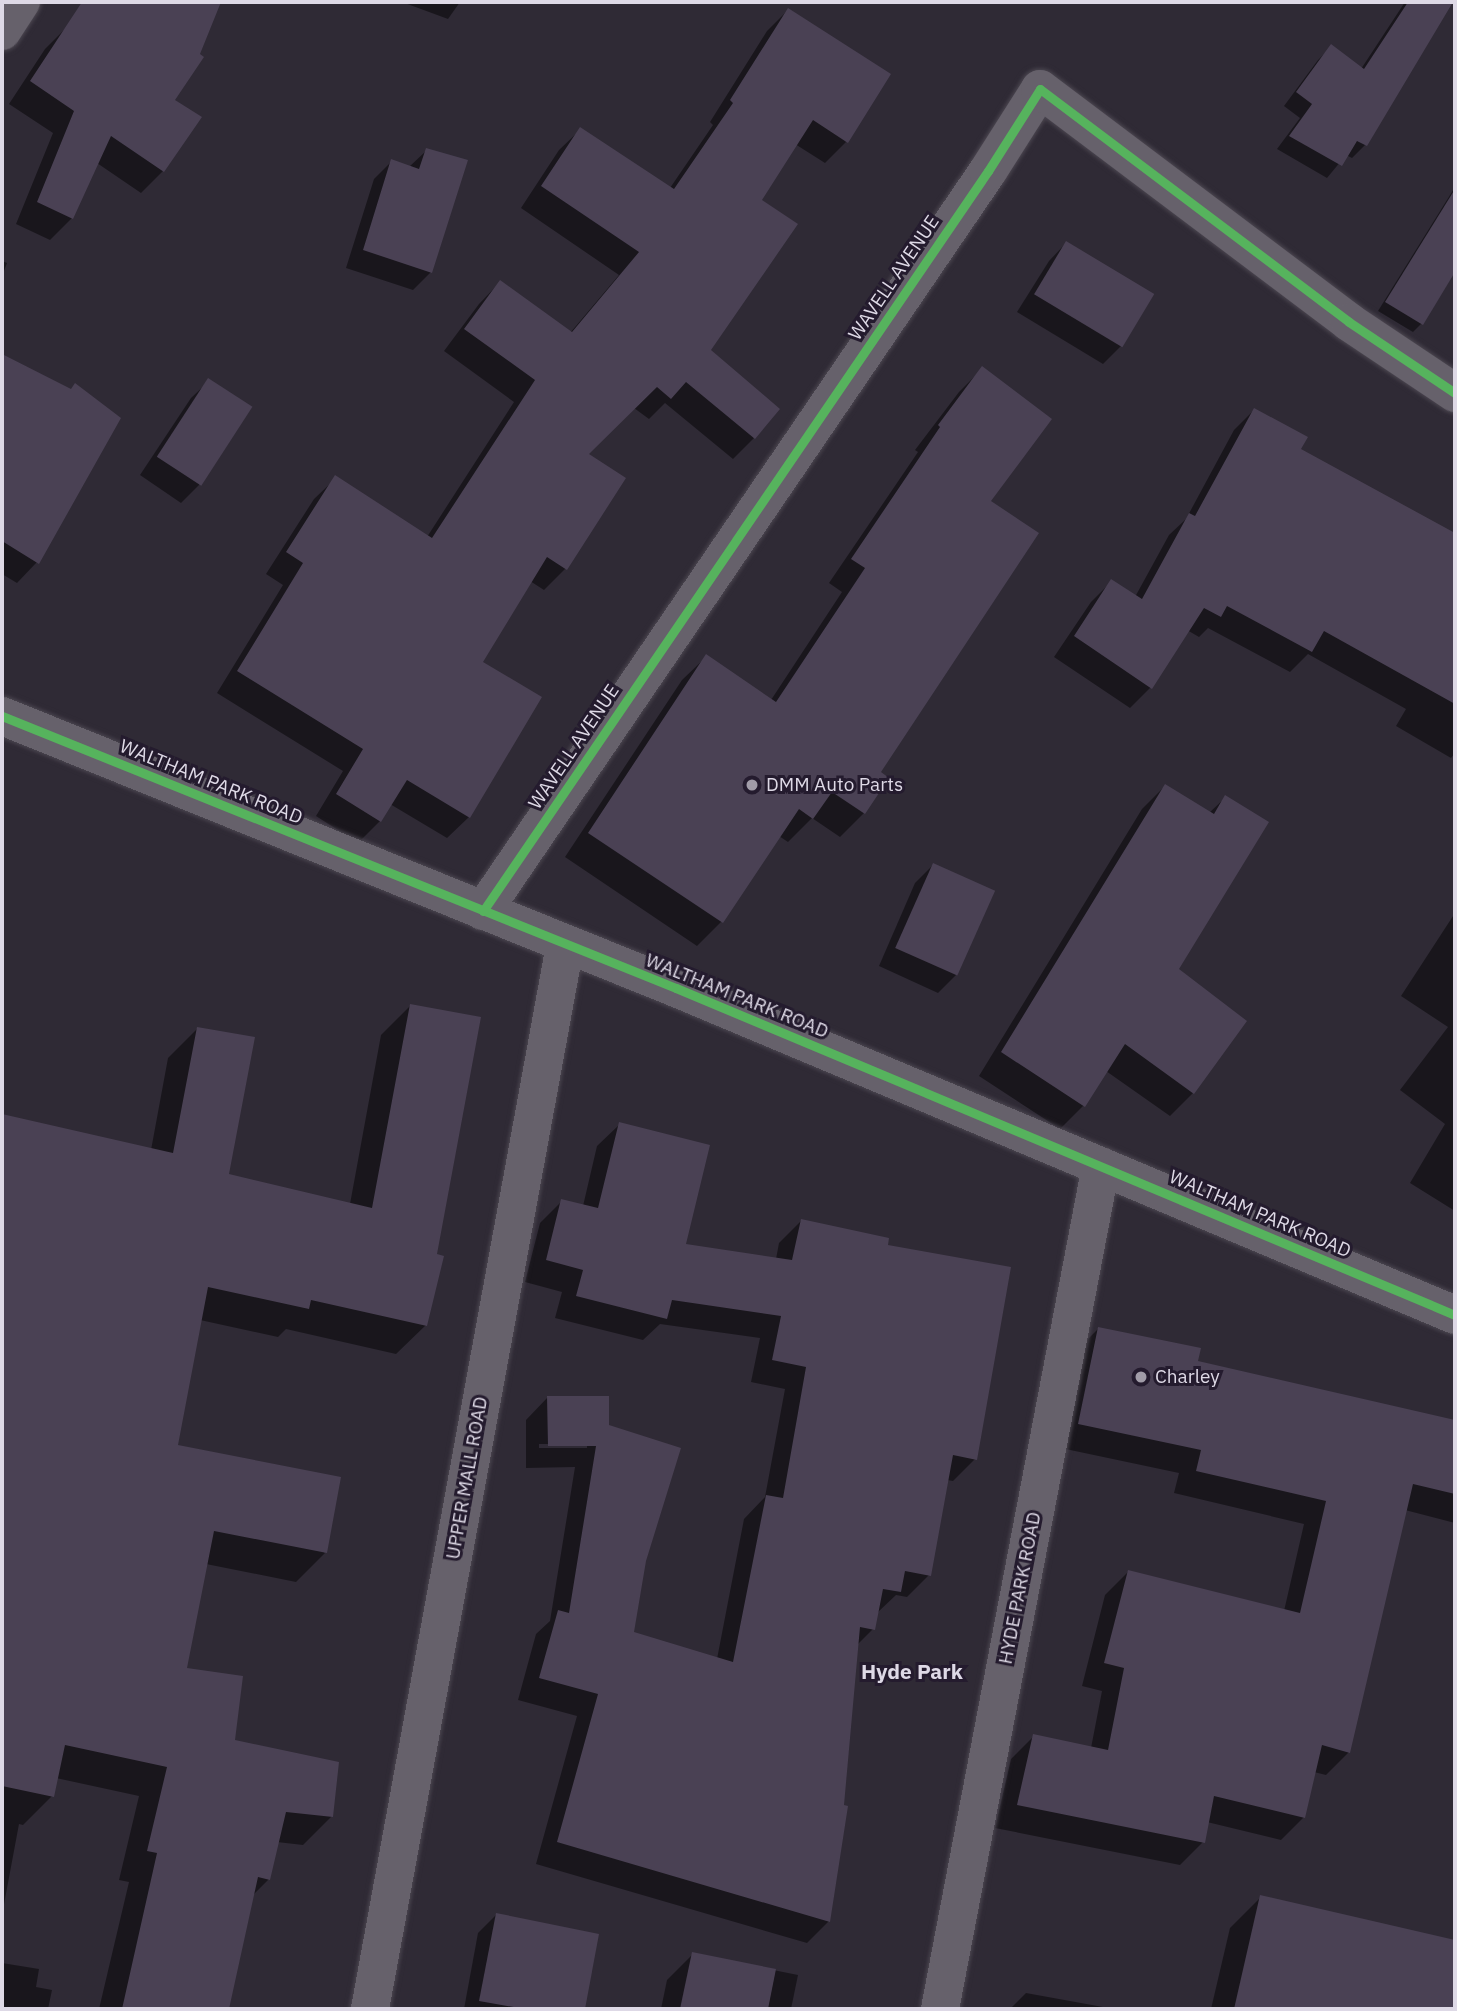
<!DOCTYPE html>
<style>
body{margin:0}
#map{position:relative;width:1457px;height:2011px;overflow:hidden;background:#2f2a35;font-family:"IBM Plex Sans",sans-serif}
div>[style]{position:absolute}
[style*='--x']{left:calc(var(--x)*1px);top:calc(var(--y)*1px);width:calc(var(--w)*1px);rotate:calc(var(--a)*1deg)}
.shadow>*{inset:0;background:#0007}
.building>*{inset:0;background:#4a4154;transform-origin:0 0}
.roads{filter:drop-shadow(0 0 2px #4b4650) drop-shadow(0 0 2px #4b4650)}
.minor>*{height:38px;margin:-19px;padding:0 19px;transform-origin:19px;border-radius:19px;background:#66616b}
.secondary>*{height:38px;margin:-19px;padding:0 19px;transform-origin:19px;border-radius:19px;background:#66616b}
.cycleway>*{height:9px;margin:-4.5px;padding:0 4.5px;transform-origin:4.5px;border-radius:4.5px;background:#56b35d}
.dots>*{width:19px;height:19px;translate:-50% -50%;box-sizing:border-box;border:4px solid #241b2e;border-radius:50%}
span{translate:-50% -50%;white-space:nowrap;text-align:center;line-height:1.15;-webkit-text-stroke:6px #241b2e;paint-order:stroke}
.street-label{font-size:19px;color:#ded9e6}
.poi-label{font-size:19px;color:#ded9e6}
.left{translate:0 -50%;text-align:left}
.neighbourhood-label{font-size:21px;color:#ded9e6;font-weight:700}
.frame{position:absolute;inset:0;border:4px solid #ded9e6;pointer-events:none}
</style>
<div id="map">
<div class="shadow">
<i style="clip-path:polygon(116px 2px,219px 2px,198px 54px,173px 101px,163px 171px,141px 193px,97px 163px,72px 218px,50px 240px,16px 224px,53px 133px,9px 104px,45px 49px,67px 27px,98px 49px)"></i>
<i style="clip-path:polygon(402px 2px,460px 2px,448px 19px)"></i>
<i style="clip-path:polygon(1405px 2px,1451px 2px,1365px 145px,1352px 158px,1346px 155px,1327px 178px,1277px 149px,1300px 118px,1284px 106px,1318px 60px,1331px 47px,1361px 69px)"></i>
<i style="clip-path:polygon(788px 10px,846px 142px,825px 163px,795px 144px,760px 200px,709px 350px,754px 438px,733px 459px,665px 403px,649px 419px,634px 408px,587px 454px,624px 479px,565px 569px,544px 590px,530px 581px,481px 663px,469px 817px,447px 838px,390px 804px,380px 821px,358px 843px,316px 816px,343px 771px,217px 693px,283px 585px,266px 574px,314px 499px,336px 478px,427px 537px,514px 402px,444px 351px,479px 304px,500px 282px,570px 333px,619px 275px,521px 208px,559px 150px,581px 129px,670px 188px,713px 125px,710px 122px,767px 31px)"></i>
<i style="clip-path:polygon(427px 150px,431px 272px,413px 290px,346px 268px,374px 179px,392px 161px,409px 167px)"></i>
<i style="clip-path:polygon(1455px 187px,1455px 267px,1421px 324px,1413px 332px,1378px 311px)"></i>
<i style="clip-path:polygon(1066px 243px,1152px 295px,1121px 346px,1103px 364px,1017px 312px,1049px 261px)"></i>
<i style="clip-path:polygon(2px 261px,7px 263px,2px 276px)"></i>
<i style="clip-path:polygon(2px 356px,70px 391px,37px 562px,17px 583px,2px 574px)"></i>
<i style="clip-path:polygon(982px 369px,989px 501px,878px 773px,887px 779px,864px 813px,840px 837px,812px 818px,788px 842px,779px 836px,721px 922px,697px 946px,565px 857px,682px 680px,706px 657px,771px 700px,842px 592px,829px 583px,918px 452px,915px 450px,959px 392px)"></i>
<i style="clip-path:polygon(209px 381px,199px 485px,181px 503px,140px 475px,191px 398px)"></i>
<i style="clip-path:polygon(1254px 410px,1428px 575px,1455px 593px,1455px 753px,1451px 758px,1396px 726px,1406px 709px,1308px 654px,1290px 672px,1208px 628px,1199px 637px,1187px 630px,1150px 688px,1130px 708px,1054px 657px,1091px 602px,1112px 581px,1135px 597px,1169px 535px,1186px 519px,1234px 430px)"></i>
<i style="clip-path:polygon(1165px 786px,1209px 813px,1226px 797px,1177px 970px,1193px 1093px,1170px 1116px,1106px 1071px,1083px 1106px,1060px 1129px,979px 1076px,1142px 809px)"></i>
<i style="clip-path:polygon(933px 865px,956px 975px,938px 993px,879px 966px,915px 883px)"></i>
<i style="clip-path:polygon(1455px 913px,1455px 1211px,1410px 1183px,1445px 1124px,1400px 1090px,1448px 1027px,1401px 996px)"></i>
<i style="clip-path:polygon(410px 1006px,435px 1255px,426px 1325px,396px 1354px,286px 1329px,278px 1337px,200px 1320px,176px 1447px,325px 1553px,296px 1582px,206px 1564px,185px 1669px,233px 1741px,332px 1816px,303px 1845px,277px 1842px,269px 1879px,253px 1895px,228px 2009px,99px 2009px,129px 1882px,119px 1880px,139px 1796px,56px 1778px,52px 1796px,23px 1825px,19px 1824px,2px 1915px,2px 1116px,151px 1150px,168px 1058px,197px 1029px,227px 1175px,350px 1204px,381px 1035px)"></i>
<i style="clip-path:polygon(evenodd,620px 1124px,683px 1246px,776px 1259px,779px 1243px,801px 1221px,885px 1246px,975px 1459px,953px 1481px,947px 1480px,929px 1575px,907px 1597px,896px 1595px,877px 1613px,873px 1629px,856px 1646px,829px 1921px,807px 1943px,536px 1864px,577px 1716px,518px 1700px,536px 1634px,550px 1621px,575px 1467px,526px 1468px,526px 1420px,548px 1397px,607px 1427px,644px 1560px,632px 1634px,717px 1659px,744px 1519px,765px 1497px,785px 1389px,751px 1382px,760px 1338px,660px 1324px,643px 1340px,555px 1318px,562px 1292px,525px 1282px,540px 1223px,562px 1201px,583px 1206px,597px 1146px,620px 1124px,539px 1444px,587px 1444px,587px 1448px,539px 1448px,539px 1444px)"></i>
<i style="clip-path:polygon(1098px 1329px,1196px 1362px,1455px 1423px,1455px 1523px,1405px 1510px,1349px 1752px,1326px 1775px,1314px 1772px,1304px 1817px,1281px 1840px,1207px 1822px,1203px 1842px,1180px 1865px,995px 1828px,1011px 1759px,1034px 1736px,1091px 1748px,1102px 1691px,1082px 1686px,1105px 1595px,1128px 1572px,1284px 1611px,1304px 1524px,1174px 1493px,1179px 1473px,1056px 1447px,1075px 1352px)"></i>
<i style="clip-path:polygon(1261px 1897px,1455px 1941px,1455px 2009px,1211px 2009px,1230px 1928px)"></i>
<i style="clip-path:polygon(496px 1915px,597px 1935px,583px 2009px,464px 2009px,478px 1933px)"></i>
<i style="clip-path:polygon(693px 1954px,798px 1975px,791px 2009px,661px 2009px,667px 1980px)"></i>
<i style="clip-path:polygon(2px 1963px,39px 1969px,36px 1987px,52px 1990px,48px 2009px,2px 2009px)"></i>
<i style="clip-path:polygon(1026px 1993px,1114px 2009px,1010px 2009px)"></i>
</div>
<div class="building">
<i style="clip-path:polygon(82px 2px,221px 2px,200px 54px,204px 57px,175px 100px,202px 117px,164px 172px,111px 136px,73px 219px,37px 202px,74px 111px,30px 81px)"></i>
<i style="clip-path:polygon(1408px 2px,1453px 2px,1367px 146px,1357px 141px,1342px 166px,1289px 136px,1312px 104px,1296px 92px,1331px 44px,1364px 69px)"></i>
<i style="clip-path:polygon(788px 8px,891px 74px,848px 143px,813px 120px,762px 200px,798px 224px,711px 350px,780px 409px,755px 439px,686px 382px,671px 399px,657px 387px,589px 454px,626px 478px,567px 570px,547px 557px,483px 662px,542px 697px,470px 818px,407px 780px,381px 822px,336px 794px,363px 749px,237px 671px,303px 563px,286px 552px,335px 475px,432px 538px,535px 380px,464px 329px,500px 280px,572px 332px,639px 252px,541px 186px,580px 127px,674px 189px,733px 103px,730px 100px)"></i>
<i style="clip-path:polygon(426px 148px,468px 160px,432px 273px,363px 250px,391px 159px,419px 169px)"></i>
<i style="clip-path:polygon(1455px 189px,1455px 272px,1423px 325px,1385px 302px)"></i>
<i style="left:1066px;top:241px;width:103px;height:62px;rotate:31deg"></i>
<i style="clip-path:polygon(2px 354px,71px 389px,75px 383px,121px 418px,39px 564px,2px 541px)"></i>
<i style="clip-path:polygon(982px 366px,1052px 419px,991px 501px,1039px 533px,881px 772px,889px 778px,865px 814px,832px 792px,813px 819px,799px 809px,723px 923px,588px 833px,706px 654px,776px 702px,865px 568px,851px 559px,940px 427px,938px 425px)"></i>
<i style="left:208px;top:378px;width:53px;height:94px;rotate:33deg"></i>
<i style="clip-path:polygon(1254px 408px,1308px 437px,1301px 449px,1455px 533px,1455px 704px,1324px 631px,1312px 652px,1227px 606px,1221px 617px,1204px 608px,1152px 689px,1074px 636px,1111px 579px,1142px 599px,1189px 513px,1195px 516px)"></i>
<i style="clip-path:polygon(1165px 784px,1214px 814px,1225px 795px,1269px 822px,1179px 969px,1247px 1021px,1194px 1094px,1125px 1044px,1085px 1107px,1001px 1052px)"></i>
<i style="left:933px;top:863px;width:68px;height:93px;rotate:24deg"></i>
<i style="clip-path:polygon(410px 1004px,481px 1017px,437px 1254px,444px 1256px,427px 1326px,311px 1300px,309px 1309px,208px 1287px,178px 1445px,341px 1477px,327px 1553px,214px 1531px,187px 1668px,243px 1676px,235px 1740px,339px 1762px,333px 1817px,286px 1812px,270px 1880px,258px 1877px,229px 2009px,122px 2009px,157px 1853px,147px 1851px,167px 1767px,65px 1745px,54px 1797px,2px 1786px,2px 1114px,173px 1153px,197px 1027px,255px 1037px,229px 1174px,372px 1208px)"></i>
<i style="clip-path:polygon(619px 1122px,710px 1145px,686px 1244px,792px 1260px,801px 1219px,889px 1238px,888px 1245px,1011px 1267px,977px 1460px,953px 1455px,931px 1576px,905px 1571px,901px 1592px,883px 1589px,875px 1630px,860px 1627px,844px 1805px,848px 1806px,830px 1922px,557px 1842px,598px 1694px,539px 1678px,558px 1610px,569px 1613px,596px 1446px,548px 1446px,547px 1396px,609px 1396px,609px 1425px,681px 1448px,646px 1561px,634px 1632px,733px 1662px,766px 1495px,783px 1498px,806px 1367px,772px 1360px,781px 1316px,672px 1300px,667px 1319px,576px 1296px,583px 1270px,546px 1260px,561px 1199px,598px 1208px)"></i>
<i style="clip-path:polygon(1098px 1327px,1201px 1348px,1198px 1361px,1455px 1420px,1455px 1494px,1413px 1484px,1350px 1753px,1322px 1745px,1305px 1818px,1214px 1796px,1205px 1843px,1017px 1805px,1033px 1734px,1108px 1750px,1124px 1668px,1104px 1663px,1128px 1570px,1300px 1613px,1326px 1501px,1196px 1471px,1201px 1450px,1078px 1424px)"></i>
<i style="clip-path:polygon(1260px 1895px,1455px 1940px,1455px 2009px,1234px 2009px)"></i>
<i style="clip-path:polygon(496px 1913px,599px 1934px,585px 2009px,525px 2009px,479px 2001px)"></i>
<i style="clip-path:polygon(692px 1952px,776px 1969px,768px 2009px,680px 2009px)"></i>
</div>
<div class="roads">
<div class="minor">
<i style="--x:2;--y:31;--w:35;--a:-57"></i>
<i style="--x:483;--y:911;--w:896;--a:-55.69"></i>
<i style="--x:988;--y:171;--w:97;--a:-57.6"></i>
<i style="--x:1040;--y:89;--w:387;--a:37"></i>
<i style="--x:1349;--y:322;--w:128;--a:33.8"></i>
<i style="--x:370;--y:2009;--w:1081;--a:-79.61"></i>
<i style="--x:940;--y:2009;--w:858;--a:-79.19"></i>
</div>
<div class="secondary">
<i style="--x:2;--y:716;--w:727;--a:21.98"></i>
<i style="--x:676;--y:988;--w:845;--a:22.77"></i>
</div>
</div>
<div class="cycleway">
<i style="--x:2;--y:716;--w:727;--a:21.98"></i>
<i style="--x:676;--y:988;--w:845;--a:22.77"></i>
<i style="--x:483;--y:911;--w:896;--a:-55.69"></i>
<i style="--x:988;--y:171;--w:97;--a:-57.6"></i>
<i style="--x:1040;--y:89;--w:387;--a:37"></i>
<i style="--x:1349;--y:322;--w:128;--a:33.8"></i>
</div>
<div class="dots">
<i style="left:752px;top:785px;background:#a19ca8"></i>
<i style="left:1141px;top:1377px;background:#a19ca8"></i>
</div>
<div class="street-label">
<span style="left:894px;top:278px;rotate:-56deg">WAVELL AVENUE</span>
<span style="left:574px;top:747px;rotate:-56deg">WAVELL AVENUE</span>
<span style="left:211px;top:782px;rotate:22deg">WALTHAM PARK ROAD</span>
<span style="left:737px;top:996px;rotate:22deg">WALTHAM PARK ROAD</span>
<span style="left:1260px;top:1214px;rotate:23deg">WALTHAM PARK ROAD</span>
<span style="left:467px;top:1478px;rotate:-80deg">UPPER MALL ROAD</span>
<span style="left:1020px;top:1588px;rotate:-79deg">HYDE PARK ROAD</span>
</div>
<div class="poi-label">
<span class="left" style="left:766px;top:785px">DMM Auto Parts</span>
<span class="left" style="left:1155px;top:1377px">Charley</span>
</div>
<div class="neighbourhood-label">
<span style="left:912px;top:1671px">Hyde Park</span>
</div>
<div class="frame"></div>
</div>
